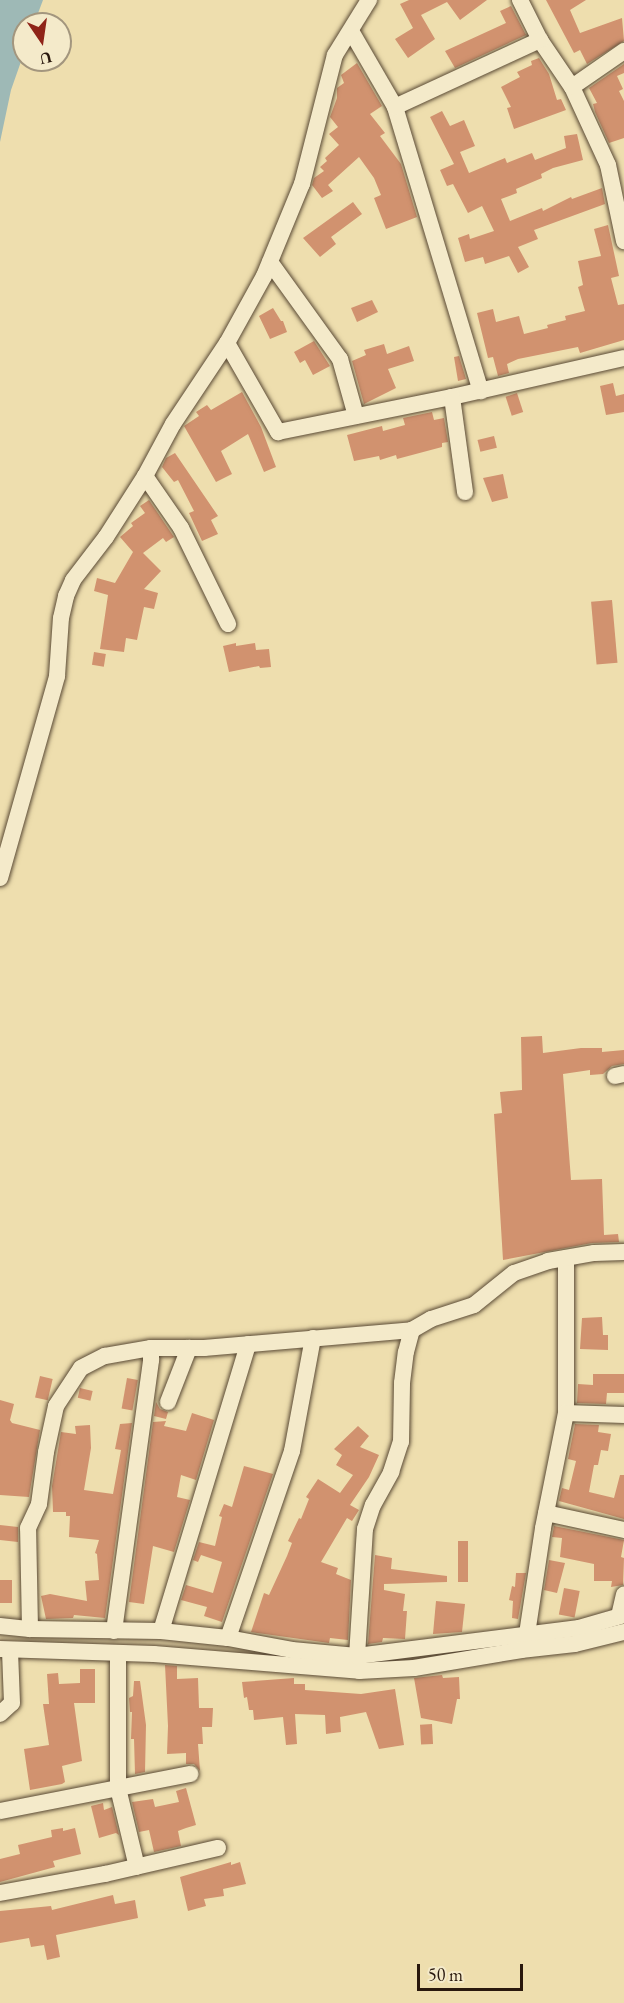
<!DOCTYPE html>
<style>
body{margin:0}
#map{position:relative;width:624px;height:2003px;overflow:hidden;background:#eedeae;font-family:"EB Garamond",serif}
div>[style]{position:absolute}
[style*='--x']{left:calc(var(--x)*1px);top:calc(var(--y)*1px);width:calc(var(--w)*1px);rotate:calc(var(--a)*1deg)}
.water>*{inset:0;background:#9eb9b6}
.building>*{inset:0;background:#d1926f;transform-origin:0 0}
.roads{filter:drop-shadow(0 0 2px #5a4a35) drop-shadow(0 0 2px #5a4a35)}
.street>*{height:16px;margin:-8px;padding:0 8px;transform-origin:8px;border-radius:8px;background:#f4eaca}
span{translate:-50% -50%;white-space:nowrap;text-align:center;line-height:1.15;-webkit-text-stroke:4.5px #f4eaca;paint-order:stroke}
.north{position:absolute;left:12px;top:12px;width:60px;height:60px;box-sizing:border-box;background:#f4eaca;border:2px solid #a3967e;border-radius:50%;rotate:167deg;font-size:16px;font-weight:700;line-height:24px;text-align:center;color:#29180d}
.north::after{content:'';display:block;margin:auto;width:21px;height:27px;background:#8f2418;clip-path:polygon(50% 0,100% 100%,50% 72%,0 100%)}
.scale{position:absolute;left:417px;top:1964px;width:106px;height:27px;box-sizing:border-box;border:3px solid #29180d;border-top:0;padding-left:8px;font-size:18px;line-height:21px;white-space:nowrap;color:#29180d;-webkit-text-stroke:4px #f4eaca;paint-order:stroke}
</style>
<div id="map">
<div class="water">
<i style="clip-path:polygon(0 0,43px 0,34px 24px,24px 24px,24px 53px,11px 90px,0 142px)"></i>
</div>
<div class="building">
<i style="clip-path:polygon(409px 0,487px 0,460px 20px,447px 2px,421px 15px,435px 39px,408px 58px,395px 39px,413px 28px,400px 4px)"></i>
<i style="clip-path:polygon(546px 0,586px 0,570px 10px,580px 33px,622px 18px,624px 41px,587px 64px,580px 50px,574px 53px)"></i>
<i style="clip-path:polygon(511px 6px,526px 35px,455px 68px,445px 51px,506px 23px,500px 11px)"></i>
<i style="clip-path:polygon(539px 58px,549px 74px,557px 100px,561px 99px,566px 110px,514px 129px,507px 108px,511px 107px,501px 87px,520px 77px,517px 72px,532px 65px,531px 61px)"></i>
<i style="clip-path:polygon(357px 63px,382px 106px,370px 114px,385px 133px,380px 136px,401px 164px,417px 217px,386px 229px,374px 198px,381px 195px,374px 178px,359px 157px,328px 185px,333px 191px,322px 198px,312px 185px,314px 178px,324px 171px,320px 167px,327px 161px,325px 158px,339px 145px,329px 134px,338px 127px,330px 117px,337px 98px,337px 88px,344px 83px,341px 75px)"></i>
<i style="clip-path:polygon(624px 64px,624px 73px,617px 76px,623px 89px,619px 91px,624px 101px,624px 138px,609px 143px,595px 112px,593px 104px,597px 103px,589px 88px)"></i>
<i style="clip-path:polygon(442px 111px,450px 126px,464px 120px,475px 146px,460px 152px,469px 173px,505px 158px,507px 163px,532px 153px,535px 160px,566px 148px,564px 136px,577px 134px,583px 160px,553px 168px,541px 174px,542px 178px,516px 189px,517px 193px,501px 199px,510px 221px,542px 208px,543px 211px,571px 197px,572px 199px,602px 188px,605px 204px,534px 230px,538px 239px,518px 247px,529px 267px,518px 273px,509px 256px,485px 264px,483px 257px,465px 262px,458px 238px,469px 234px,470px 239px,494px 231px,482px 206px,468px 213px,453px 184px,447px 186px,440px 170px,454px 164px,430px 117px)"></i>
<i style="clip-path:polygon(353px 202px,362px 214px,331px 237px,336px 244px,320px 257px,303px 238px)"></i>
<i style="clip-path:polygon(608px 225px,619px 276px,611px 278px,618px 305px,624px 304px,624px 340px,580px 353px,578px 347px,518px 359px,507px 364px,509px 373px,498px 376px,493px 357px,488px 358px,477px 313px,493px 309px,496px 322px,519px 316px,524px 334px,548px 328px,547px 325px,566px 320px,565px 316px,585px 311px,578px 287px,583px 285px,578px 261px,601px 256px,594px 229px)"></i>
<i style="clip-path:polygon(372px 300px,378px 312px,357px 322px,351px 308px)"></i>
<i style="clip-path:polygon(273px 308px,281px 321px,283px 321px,287px 332px,270px 339px,259px 316px)"></i>
<i style="clip-path:polygon(314px 341px,330px 366px,313px 375px,305px 360px,300px 363px,294px 352px)"></i>
<i style="clip-path:polygon(384px 344px,387px 354px,409px 346px,414px 361px,388px 369px,396px 388px,364px 404px,352px 361px,366px 355px,364px 350px)"></i>
<i style="clip-path:polygon(459px 356px,466px 379px,458px 381px,454px 357px)"></i>
<i style="clip-path:polygon(613px 383px,616px 396px,624px 394px,624px 412px,606px 415px,600px 386px)"></i>
<i style="clip-path:polygon(242px 392px,261px 427px,276px 467px,264px 472px,248px 434px,221px 451px,232px 474px,216px 482px,184px 426px,199px 416px,196px 412px,207px 405px,211px 410px)"></i>
<i style="left:517px;top:393px;width:20px;height:12px;rotate:72deg"></i>
<i style="clip-path:polygon(432px 412px,434px 420px,444px 418px,448px 442px,442px 443px,442px 447px,397px 459px,396px 455px,380px 460px,379px 456px,354px 461px,347px 435px,382px 426px,383px 431px,405px 425px,403px 418px)"></i>
<i style="left:494px;top:436px;width:12px;height:17px;rotate:76deg"></i>
<i style="clip-path:polygon(175px 453px,218px 516px,211px 520px,218px 534px,202px 541px,189px 513px,194px 511px,178px 480px,174px 482px,162px 467px,166px 458px)"></i>
<i style="clip-path:polygon(503px 474px,508px 498px,492px 502px,483px 478px)"></i>
<i style="clip-path:polygon(149px 500px,174px 537px,166px 542px,163px 538px,143px 553px,161px 571px,144px 589px,158px 593px,154px 609px,144px 607px,137px 640px,126px 638px,124px 652px,100px 649px,108px 595px,94px 591px,97px 578px,115px 583px,133px 552px,120px 537px,133px 526px,131px 523px,145px 513px,140px 506px)"></i>
<i style="left:612px;top:600px;width:63px;height:21px;rotate:85deg"></i>
<i style="clip-path:polygon(236px 643px,236px 646px,255px 643px,256px 650px,269px 649px,271px 667px,260px 668px,259px 666px,229px 672px,223px 646px)"></i>
<i style="left:94px;top:652px;width:12px;height:13px;rotate:9deg"></i>
<i style="clip-path:polygon(542px 1036px,543px 1053px,581px 1048px,602px 1048px,602px 1052px,624px 1050px,624px 1064px,612px 1066px,603px 1074px,590px 1075px,590px 1070px,563px 1074px,571px 1180px,602px 1179px,604px 1235px,618px 1234px,619px 1242px,592px 1243px,503px 1260px,494px 1114px,502px 1113px,500px 1092px,522px 1090px,521px 1037px)"></i>
<i style="clip-path:polygon(602px 1317px,603px 1335px,608px 1335px,608px 1350px,580px 1349px,582px 1318px)"></i>
<i style="clip-path:polygon(593px 1374px,624px 1374px,624px 1393px,607px 1393px,606px 1404px,577px 1403px,578px 1384px,593px 1385px)"></i>
<i style="left:40px;top:1376px;width:13px;height:22px;rotate:13deg"></i>
<i style="left:127px;top:1378px;width:11px;height:31px;rotate:10deg"></i>
<i style="left:80px;top:1388px;width:13px;height:10px;rotate:13deg"></i>
<i style="clip-path:polygon(0 1400px,14px 1404px,10px 1420px,12px 1423px,40px 1430px,29px 1497px,0 1495px)"></i>
<i style="clip-path:polygon(156px 1402px,160px 1409px,168px 1412px,166px 1419px,154px 1416px)"></i>
<i style="clip-path:polygon(192px 1413px,214px 1420px,196px 1480px,181px 1475px,177px 1497px,190px 1500px,174px 1552px,153px 1546px,144px 1604px,129px 1602px,153px 1422px,166px 1421px,164px 1426px,186px 1431px)"></i>
<i style="clip-path:polygon(132px 1423px,105px 1618px,74px 1615px,73px 1618px,46px 1619px,41px 1596px,50px 1594px,87px 1601px,85px 1581px,99px 1580px,97px 1554px,95px 1553px,99px 1540px,69px 1537px,70px 1516px,66px 1516px,66px 1512px,53px 1512px,52px 1486px,61px 1432px,76px 1434px,75px 1426px,90px 1425px,91px 1448px,84px 1490px,113px 1494px,121px 1450px,115px 1449px,120px 1424px)"></i>
<i style="clip-path:polygon(575px 1424px,599px 1425px,598px 1432px,611px 1434px,608px 1451px,601px 1450px,598px 1465px,594px 1465px,589px 1492px,614px 1498px,620px 1475px,624px 1475px,624px 1519px,559px 1501px,562px 1488px,569px 1490px,576px 1461px,568px 1459px)"></i>
<i style="clip-path:polygon(358px 1426px,369px 1436px,360px 1447px,379px 1455px,369px 1477px,350px 1505px,359px 1510px,352px 1521px,347px 1518px,321px 1562px,338px 1568px,336px 1574px,351px 1580px,348px 1640px,330px 1638px,329px 1643px,251px 1632px,264px 1593px,269px 1595px,287px 1556px,292px 1543px,288px 1541px,299px 1518px,301px 1519px,309px 1499px,306px 1497px,318px 1479px,340px 1493px,353px 1475px,336px 1465px,342px 1455px,334px 1449px)"></i>
<i style="clip-path:polygon(244px 1466px,273px 1474px,222px 1622px,204px 1616px,207px 1607px,181px 1600px,186px 1585px,213px 1593px,222px 1562px,201px 1555px,198px 1562px,193px 1560px,199px 1542px,215px 1546px,222px 1517px,219px 1516px,224px 1504px,232px 1507px)"></i>
<i style="clip-path:polygon(0 1525px,18px 1527px,18px 1542px,0 1540px)"></i>
<i style="clip-path:polygon(554px 1526px,624px 1540px,621px 1557px,624px 1558px,623px 1585px,611px 1587px,612px 1581px,594px 1581px,594px 1564px,560px 1557px,562px 1538px,552px 1537px)"></i>
<i style="left:458px;top:1541px;width:10px;height:41px"></i>
<i style="clip-path:polygon(375px 1555px,392px 1558px,391px 1569px,447px 1576px,447px 1582px,384px 1584px,384px 1590px,405px 1594px,403px 1611px,407px 1611px,405px 1639px,383px 1638px,382px 1642px,368px 1644px)"></i>
<i style="clip-path:polygon(549px 1560px,565px 1563px,557px 1593px,544px 1590px)"></i>
<i style="clip-path:polygon(516px 1573px,526px 1573px,518px 1619px,512px 1618px,513px 1601px,509px 1600px,512px 1586px,515px 1587px)"></i>
<i style="left:0;top:1580px;width:12px;height:23px"></i>
<i style="left:564px;top:1588px;width:16px;height:27px;rotate:11deg"></i>
<i style="clip-path:polygon(436px 1601px,465px 1604px,462px 1632px,433px 1634px)"></i>
<i style="clip-path:polygon(165px 1665px,177px 1666px,177px 1679px,198px 1678px,199px 1708px,213px 1708px,212px 1727px,202px 1727px,203px 1744px,198px 1744px,200px 1771px,194px 1764px,186px 1764px,186px 1753px,167px 1754px,168px 1726px)"></i>
<i style="clip-path:polygon(80px 1669px,95px 1669px,95px 1703px,74px 1703px,82px 1761px,62px 1766px,65px 1782px,62px 1784px,30px 1790px,24px 1749px,49px 1745px,43px 1704px,49px 1704px,47px 1674px,58px 1673px,59px 1684px,80px 1683px)"></i>
<i style="clip-path:polygon(442px 1675px,443px 1678px,459px 1677px,460px 1699px,457px 1699px,452px 1724px,421px 1718px,414px 1678px)"></i>
<i style="clip-path:polygon(294px 1678px,294px 1684px,305px 1684px,305px 1690px,361px 1694px,395px 1689px,404px 1745px,379px 1749px,366px 1712px,340px 1717px,341px 1732px,326px 1734px,325px 1715px,295px 1714px,297px 1744px,286px 1745px,283px 1717px,254px 1720px,253px 1710px,249px 1710px,247px 1697px,244px 1698px,242px 1682px)"></i>
<i style="clip-path:polygon(134px 1681px,140px 1681px,146px 1725px,145px 1772px,135px 1774px,134px 1739px,131px 1739px,132px 1712px,130px 1712px,129px 1698px,133px 1696px)"></i>
<i style="left:432px;top:1724px;width:20px;height:12px;rotate:87deg"></i>
<i style="clip-path:polygon(186px 1788px,196px 1825px,186px 1828px,184px 1818px,186px 1828px,178px 1831px,181px 1846px,154px 1852px,149px 1830px,139px 1832px,132px 1802px,153px 1799px,155px 1807px,179px 1802px,176px 1791px)"></i>
<i style="clip-path:polygon(103px 1803px,104px 1810px,112px 1807px,119px 1835px,116px 1833px,99px 1838px,91px 1806px)"></i>
<i style="clip-path:polygon(63px 1828px,63px 1831px,75px 1828px,81px 1854px,53px 1861px,55px 1867px,0 1882px,0 1859px,20px 1854px,18px 1845px,52px 1837px,51px 1830px)"></i>
<i style="clip-path:polygon(231px 1862px,231px 1865px,240px 1862px,246px 1884px,223px 1889px,224px 1896px,204px 1899px,206px 1906px,188px 1911px,180px 1877px)"></i>
<i style="clip-path:polygon(113px 1895px,115px 1904px,135px 1900px,138px 1918px,56px 1935px,60px 1957px,47px 1960px,44px 1945px,31px 1947px,29px 1938px,0 1943px,0 1911px,51px 1906px,52px 1910px)"></i>
</div>
<div class="roads">
<div class="street">
<i style="--x:520;--y:0;--w:45;--a:63.4"></i>
<i style="--x:540;--y:40;--w:57;--a:55.8"></i>
<i style="--x:572;--y:87;--w:86;--a:65.2"></i>
<i style="--x:608;--y:165;--w:78;--a:78.1"></i>
<i style="--x:351;--y:31;--w:88;--a:59.9"></i>
<i style="--x:395;--y:107;--w:297;--a:73.2"></i>
<i style="--x:572;--y:87;--w:63;--a:-34.7"></i>
<i style="--x:395;--y:107;--w:160;--a:-24.8"></i>
<i style="--x:270;--y:262;--w:120;--a:54.2"></i>
<i style="--x:340;--y:359;--w:59;--a:74.3"></i>
<i style="--x:227;--y:343;--w:103;--a:60.2"></i>
<i style="--x:278;--y:432;--w:177;--a:-11.4"></i>
<i style="--x:452;--y:397;--w:176;--a:-12.8"></i>
<i style="--x:452;--y:397;--w:96;--a:82.2"></i>
<i style="--x:145;--y:476;--w:63;--a:55.3"></i>
<i style="--x:181;--y:528;--w:107;--a:63.9"></i>
<i style="--x:0;--y:878;--w:210;--a:-74.2"></i>
<i style="--x:57;--y:676;--w:58;--a:-86.1"></i>
<i style="--x:61;--y:618;--w:23;--a:-77"></i>
<i style="--x:66;--y:596;--w:17;--a:-66"></i>
<i style="--x:73;--y:580;--w:54;--a:-52.5"></i>
<i style="--x:106;--y:537;--w:72;--a:-57.4"></i>
<i style="--x:145;--y:476;--w:59;--a:-61.7"></i>
<i style="--x:173;--y:424;--w:97;--a:-56.3"></i>
<i style="--x:227;--y:343;--w:77;--a:-61.1"></i>
<i style="--x:264;--y:276;--w:100;--a:-67.6"></i>
<i style="--x:302;--y:184;--w:133;--a:-75.7"></i>
<i style="--x:335;--y:55;--w:65;--a:-58.3"></i>
<i style="--x:615;--y:1076;--w:9;--a:-13"></i>
<i style="--x:566;--y:1258;--w:155;--a:90"></i>
<i style="--x:168;--y:1402;--w:58;--a:-68.7"></i>
<i style="--x:546;--y:1513;--w:80;--a:12.3"></i>
<i style="--x:619;--y:1616;--w:22;--a:-77"></i>
<i style="--x:0;--y:1626;--w:30;--a:6"></i>
<i style="--x:30;--y:1629;--w:131;--a:0.9"></i>
<i style="--x:161;--y:1631;--w:67;--a:6"></i>
<i style="--x:228;--y:1638;--w:65;--a:10.6"></i>
<i style="--x:292;--y:1650;--w:65;--a:5.3"></i>
<i style="--x:357;--y:1656;--w:224;--a:-7.2"></i>
<i style="--x:579;--y:1628;--w:47;--a:-16.1"></i>
<i style="--x:30;--y:1629;--w:101;--a:-91.1"></i>
<i style="--x:28;--y:1528;--w:26;--a:-65"></i>
<i style="--x:39;--y:1504;--w:52;--a:-82.3"></i>
<i style="--x:46;--y:1452;--w:47;--a:-77.7"></i>
<i style="--x:56;--y:1406;--w:45;--a:-56.7"></i>
<i style="--x:81;--y:1368;--w:27;--a:-27"></i>
<i style="--x:105;--y:1356;--w:47;--a:-9.9"></i>
<i style="--x:114;--y:1631;--w:274;--a:-82.2"></i>
<i style="--x:151;--y:1360;--w:12;--a:-90"></i>
<i style="--x:151;--y:1348;--w:53;--a:0"></i>
<i style="--x:204;--y:1348;--w:209;--a:-4.9"></i>
<i style="--x:161;--y:1631;--w:300;--a:-73.1"></i>
<i style="--x:527;--y:1634;--w:107;--a:-81.4"></i>
<i style="--x:543;--y:1528;--w:117;--a:-78.7"></i>
<i style="--x:566;--y:1413;--w:58;--a:2"></i>
<i style="--x:228;--y:1638;--w:198;--a:-71.1"></i>
<i style="--x:292;--y:1451;--w:115;--a:-79.5"></i>
<i style="--x:0;--y:1649;--w:154;--a:1.9"></i>
<i style="--x:154;--y:1654;--w:206;--a:4.7"></i>
<i style="--x:359;--y:1671;--w:55;--a:-3.1"></i>
<i style="--x:414;--y:1668;--w:109;--a:-9.5"></i>
<i style="--x:521;--y:1650;--w:54;--a:-6.3"></i>
<i style="--x:575;--y:1644;--w:50;--a:-13.8"></i>
<i style="--x:118;--y:1653;--w:135;--a:90"></i>
<i style="--x:118;--y:1788;--w:81;--a:76.5"></i>
<i style="--x:357;--y:1656;--w:127;--a:-86.4"></i>
<i style="--x:365;--y:1529;--w:25;--a:-72"></i>
<i style="--x:373;--y:1505;--w:38;--a:-61"></i>
<i style="--x:391;--y:1472;--w:32;--a:-72"></i>
<i style="--x:401;--y:1442;--w:59;--a:-89"></i>
<i style="--x:402;--y:1383;--w:31;--a:-83"></i>
<i style="--x:406;--y:1352;--w:23;--a:-75"></i>
<i style="--x:412;--y:1330;--w:22;--a:-30"></i>
<i style="--x:431;--y:1319;--w:45;--a:-18"></i>
<i style="--x:474;--y:1305;--w:51;--a:-38.7"></i>
<i style="--x:514;--y:1273;--w:36;--a:-19"></i>
<i style="--x:548;--y:1261;--w:47;--a:-9.9"></i>
<i style="--x:594;--y:1253;--w:30;--a:-2"></i>
<i style="--x:0;--y:1714;--w:16;--a:-43"></i>
<i style="--x:12;--y:1703;--w:53;--a:-92.2"></i>
<i style="--x:0;--y:1811;--w:194;--a:-11"></i>
<i style="--x:0;--y:1893;--w:107;--a:-10.3"></i>
<i style="--x:105;--y:1874;--w:116;--a:-13"></i>
</div>
</div>
<div class="north">U</div>
<div class="scale">50 m</div>
</div>
